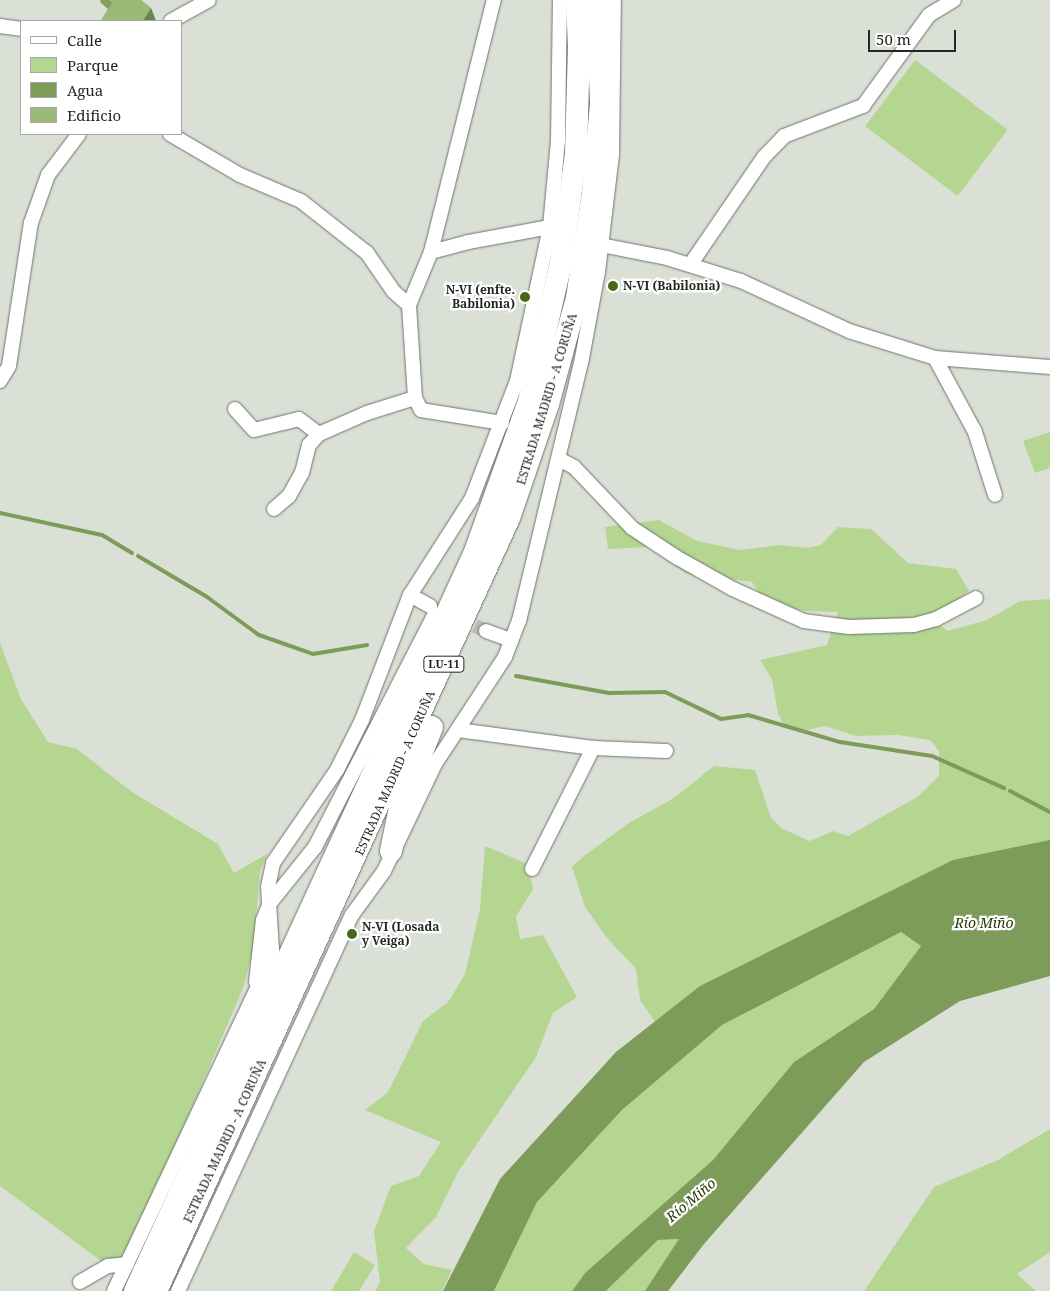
<!DOCTYPE html>
<meta charset="utf-8">
<style>
body{margin:0}
#map{position:relative;width:1050px;height:1291px;overflow:hidden;background:#dbe0d7;font-family:"Noto Serif",serif}
div>[style]{position:absolute}
[style*='--x']{left:calc(var(--x)*1px);top:calc(var(--y)*1px);width:calc(var(--w)*1px);rotate:calc(var(--a)*1deg)}
.green>*{inset:0;background:#b5d691;transform-origin:0 0}
.water>*{inset:0;background:#7d9c59}
.stream>*{height:4px;margin:-2px;padding:0 2px;transform-origin:2px;border-radius:2px;background:#7d9c59}
.minor-tunnel>*{height:14px;margin-top:-7px;transform-origin:0;background:repeating-linear-gradient(90deg,#b6bbb3 0 14px,transparent 0 21px)}
.roads{filter:drop-shadow(0 0 1px #6f736b) drop-shadow(0 0 1px #6f736b)}
.minor>*{height:14px;margin:-7px;padding:0 7px;transform-origin:7px;border-radius:7px;background:#fff}
.trunk>*{height:22px;margin:-11px;padding:0 11px;transform-origin:11px;border-radius:11px;background:#fff}
.wall>*{inset:0;background:#849f65}
.shaded-wall>*{inset:0;background:#6b8252}
.building>*{inset:0;background:#99b975}
.dots>*{width:14px;height:14px;translate:-50% -50%;box-sizing:border-box;border:2px solid #fff;border-radius:50%}
span{translate:-50% -50%;white-space:nowrap;text-align:center;line-height:1.15;-webkit-text-stroke:4.5px #fff;paint-order:stroke}
.shield-label span{padding:1px 4px;background:#fff;border:1px solid;border-radius:4px;-webkit-text-stroke-width:0}
.shield-label{font-size:11px;color:#242622;font-weight:700}
.poi-label{font-size:12px;color:#242622;font-weight:700}
.left{translate:0 -50%;text-align:left}
.right{translate:-100% -50%;text-align:right}
.street-label{font-size:12px;color:#242622}
.water-label{font-size:14px;color:#253906;font-style:italic}
.legend{position:absolute;left:20px;top:20px;width:162px;height:115px;box-sizing:border-box;background:#fff;border:1px solid #a7a8a7;margin:0;padding:6px 9px;list-style:none;font-size:15px;color:#242622}
.legend li{display:flex;align-items:center;gap:10px;height:25px}
.legend b{width:25px;border:1px solid #a7a8a7}
.scale{position:absolute;left:868px;top:30px;width:88px;height:22px;box-sizing:border-box;border:2px solid #242622;border-top:0;padding-left:6px;font-size:15px;line-height:18px;white-space:nowrap;color:#242622;-webkit-text-stroke:4px #fff;paint-order:stroke}
</style>
<div id="map">
<div class="green">
<i style="left:915px;top:60px;width:116px;height:83px;rotate:37deg"></i>
<i style="clip-path:polygon(1050px 432px,1050px 468px,1035px 473px,1023px 441px)"></i>
<i style="clip-path:polygon(659px 520px,697px 541px,740px 550px,781px 545px,807px 548px,821px 545px,838px 527px,871px 529px,908px 563px,956px 569px,969px 591px,933px 618px,947px 631px,987px 620px,1020px 601px,1050px 599px,1050px 847px,668px 1012px,655px 1022px,640px 1000px,636px 969px,607px 938px,585px 907px,572px 867px,585px 855px,629px 823px,674px 798px,714px 766px,755px 770px,771px 818px,783px 829px,810px 841px,833px 831px,848px 836px,919px 796px,939px 776px,939px 751px,930px 740px,898px 735px,856px 736px,825px 726px,807px 730px,786px 728px,778px 714px,772px 679px,760px 660px,827px 645px,838px 612px,806px 611px,765px 602px,752px 582px,687px 574px,648px 547px,608px 549px,605px 527px)"></i>
<i style="clip-path:polygon(0 643px,21px 699px,48px 742px,77px 749px,132px 792px,218px 844px,234px 873px,267px 854px,260px 871px,254px 943px,244px 986px,164px 1172px,116px 1272px,0 1186px)"></i>
<i style="clip-path:polygon(485px 846px,528px 864px,533px 890px,516px 916px,520px 939px,543px 935px,577px 997px,553px 1013px,536px 1057px,458px 1172px,436px 1217px,406px 1248px,424px 1264px,452px 1270px,442px 1291px,375px 1291px,380px 1282px,374px 1231px,391px 1186px,419px 1176px,441px 1142px,365px 1110px,388px 1092px,423px 1021px,448px 1002px,465px 974px,480px 909px)"></i>
<i style="clip-path:polygon(901px 932px,921px 946px,874px 1009px,794px 1062px,713px 1160px,585px 1273px,572px 1291px,494px 1291px,537px 1202px,622px 1110px,722px 1025px)"></i>
<i style="clip-path:polygon(1050px 1129px,1050px 1252px,1017px 1274px,1036px 1291px,864px 1291px,934px 1187px,998px 1160px)"></i>
<i style="clip-path:polygon(680px 1239px,645px 1291px,606px 1291px,658px 1240px)"></i>
<i style="clip-path:polygon(354px 1252px,375px 1265px,359px 1291px,331px 1291px)"></i>
</div>
<div class="water">
<i style="clip-path:polygon(1050px 840px,1050px 976px,960px 1001px,864px 1062px,704px 1244px,668px 1291px,645px 1291px,679px 1239px,658px 1240px,606px 1291px,572px 1291px,585px 1273px,713px 1160px,794px 1062px,874px 1009px,921px 946px,901px 932px,722px 1025px,622px 1110px,537px 1202px,494px 1291px,443px 1291px,500px 1179px,616px 1052px,700px 986px,953px 860px)"></i>
</div>
<div class="stream">
<i style="--x:0;--y:513;--w:104;--a:12.2"></i>
<i style="--x:102;--y:535;--w:35;--a:31"></i>
<i style="--x:138;--y:556;--w:80;--a:30.7"></i>
<i style="--x:207;--y:597;--w:64;--a:36.2"></i>
<i style="--x:259;--y:635;--w:57;--a:19.4"></i>
<i style="--x:313;--y:654;--w:55;--a:-9.5"></i>
<i style="--x:516;--y:676;--w:96;--a:10.3"></i>
<i style="--x:610;--y:693;--w:55;--a:-1"></i>
<i style="--x:665;--y:692;--w:62;--a:25.7"></i>
<i style="--x:721;--y:719;--w:27;--a:-8"></i>
<i style="--x:748;--y:715;--w:96;--a:16.4"></i>
<i style="--x:840;--y:742;--w:93;--a:8.7"></i>
<i style="--x:932;--y:756;--w:79;--a:24"></i>
<i style="--x:1010;--y:791;--w:45;--a:27.7"></i>
</div>
<div class="minor-tunnel">
<i style="--x:456;--y:617;--w:33;--a:25"></i>
</div>
<div class="roads">
<div class="minor">
<i style="--x:171;--y:21;--w:43;--a:-28.9"></i>
<i style="--x:0;--y:26;--w:21;--a:8"></i>
<i style="--x:170;--y:134;--w:81;--a:30.4"></i>
<i style="--x:240;--y:175;--w:66;--a:23.1"></i>
<i style="--x:301;--y:201;--w:84;--a:38.2"></i>
<i style="--x:367;--y:253;--w:47;--a:55.3"></i>
<i style="--x:394;--y:292;--w:20;--a:41"></i>
<i style="--x:601;--y:245;--w:67;--a:11.1"></i>
<i style="--x:667;--y:258;--w:77;--a:17.3"></i>
<i style="--x:741;--y:281;--w:119;--a:24.8"></i>
<i style="--x:849;--y:331;--w:90;--a:17.4"></i>
<i style="--x:935;--y:358;--w:115;--a:4.5"></i>
<i style="--x:431;--y:252;--w:260;--a:-76"></i>
<i style="--x:690;--y:265;--w:131;--a:-55.6"></i>
<i style="--x:764;--y:157;--w:29;--a:-46"></i>
<i style="--x:784;--y:136;--w:85;--a:-20.8"></i>
<i style="--x:863;--y:106;--w:112;--a:-54"></i>
<i style="--x:929;--y:15;--w:29;--a:-31"></i>
<i style="--x:935;--y:358;--w:84;--a:61.6"></i>
<i style="--x:975;--y:432;--w:66;--a:72.4"></i>
<i style="--x:0;--y:381;--w:17;--a:-59"></i>
<i style="--x:9;--y:366;--w:145;--a:-81.3"></i>
<i style="--x:31;--y:223;--w:51;--a:-70.5"></i>
<i style="--x:48;--y:175;--w:51;--a:-52.9"></i>
<i style="--x:415;--y:398;--w:93;--a:-93.7"></i>
<i style="--x:409;--y:305;--w:57;--a:-67.5"></i>
<i style="--x:431;--y:252;--w:38;--a:-15"></i>
<i style="--x:468;--y:242;--w:83;--a:-10.4"></i>
<i style="--x:235;--y:409;--w:28;--a:48"></i>
<i style="--x:254;--y:430;--w:46;--a:-13.7"></i>
<i style="--x:299;--y:419;--w:25;--a:37"></i>
<i style="--x:559;--y:459;--w:17;--a:28"></i>
<i style="--x:574;--y:467;--w:84;--a:46.4"></i>
<i style="--x:632;--y:528;--w:53;--a:33.4"></i>
<i style="--x:676;--y:557;--w:65;--a:29.3"></i>
<i style="--x:733;--y:589;--w:78;--a:24.3"></i>
<i style="--x:804;--y:621;--w:45;--a:7.6"></i>
<i style="--x:849;--y:627;--w:65;--a:-1.8"></i>
<i style="--x:914;--y:625;--w:23;--a:-15"></i>
<i style="--x:936;--y:619;--w:45;--a:-27.7"></i>
<i style="--x:274;--y:509;--w:20;--a:-41"></i>
<i style="--x:289;--y:496;--w:26;--a:-61"></i>
<i style="--x:302;--y:473;--w:29;--a:-76"></i>
<i style="--x:309;--y:445;--w:15;--a:-48"></i>
<i style="--x:319;--y:434;--w:52;--a:-23.6"></i>
<i style="--x:367;--y:413;--w:50;--a:-17.4"></i>
<i style="--x:415;--y:398;--w:13;--a:63"></i>
<i style="--x:421;--y:410;--w:82;--a:9.1"></i>
<i style="--x:410;--y:595;--w:23;--a:29"></i>
<i style="--x:486;--y:631;--w:27;--a:20"></i>
<i style="--x:458;--y:730;--w:136;--a:7.6"></i>
<i style="--x:593;--y:748;--w:73;--a:2.4"></i>
<i style="--x:532;--y:869;--w:136;--a:-63.2"></i>
<i style="--x:256;--y:982;--w:62;--a:-83.6"></i>
<i style="--x:263;--y:920;--w:18;--a:-68"></i>
<i style="--x:270;--y:903;--w:72;--a:-51.2"></i>
<i style="--x:315;--y:847;--w:261;--a:-62.8"></i>
<i style="--x:80;--y:1282;--w:32;--a:-30"></i>
<i style="--x:108;--y:1266;--w:19;--a:-6"></i>
<i style="--x:114;--y:1291;--w:357;--a:-64.7"></i>
<i style="--x:267;--y:968;--w:19;--a:-74"></i>
<i style="--x:272;--y:950;--w:63;--a:-93.6"></i>
<i style="--x:268;--y:887;--w:25;--a:-78"></i>
<i style="--x:273;--y:863;--w:113;--a:-55.5"></i>
<i style="--x:337;--y:770;--w:56;--a:-63.4"></i>
<i style="--x:362;--y:720;--w:134;--a:-69"></i>
<i style="--x:410;--y:595;--w:115;--a:-57.4"></i>
<i style="--x:472;--y:498;--w:125;--a:-69"></i>
<i style="--x:517;--y:381;--w:157;--a:-77.9"></i>
<i style="--x:550;--y:227;--w:87;--a:-84.7"></i>
<i style="--x:558;--y:140;--w:140;--a:-89.2"></i>
<i style="--x:178;--y:1291;--w:414;--a:-65.2"></i>
<i style="--x:352;--y:915;--w:54;--a:-54"></i>
<i style="--x:384;--y:871;--w:119;--a:-64.5"></i>
<i style="--x:435;--y:764;--w:128;--a:-56.8"></i>
<i style="--x:505;--y:657;--w:39;--a:-69"></i>
<i style="--x:519;--y:621;--w:270;--a:-76.5"></i>
<i style="--x:582;--y:358;--w:87;--a:-79.5"></i>
<i style="--x:598;--y:272;--w:118;--a:-83.2"></i>
<i style="--x:612;--y:155;--w:155;--a:-89.3"></i>
</div>
<div class="trunk">
<i style="--x:391;--y:851;--w:45;--a:-78.4"></i>
<i style="--x:400;--y:807;--w:86;--a:-68.2"></i>
<i style="--x:135;--y:1291;--w:813;--a:-65.29"></i>
<i style="--x:475;--y:552;--w:164;--a:-70.3"></i>
<i style="--x:530;--y:398;--w:139;--a:-77.1"></i>
<i style="--x:561;--y:263;--w:111;--a:-82.2"></i>
<i style="--x:576;--y:153;--w:105;--a:-88.4"></i>
<i style="--x:579;--y:48;--w:48;--a:-92.4"></i>
<i style="--x:156;--y:1291;--w:850;--a:-65.46"></i>
<i style="--x:509;--y:518;--w:120;--a:-71.1"></i>
<i style="--x:548;--y:404;--w:110;--a:-74.7"></i>
<i style="--x:577;--y:298;--w:106;--a:-81.3"></i>
<i style="--x:593;--y:193;--w:90;--a:-84.9"></i>
<i style="--x:601;--y:103;--w:103;--a:-92.2"></i>
</div>
</div>
<div class="wall">
<i style="clip-path:polygon(100px 0,141px 0,151px 8px,156px 21px,101px 21px,108px 9px,101px 3px)"></i>
</div>
<div class="shaded-wall">
<i style="clip-path:polygon(151px 8px,156px 21px,143px 21px)"></i>
</div>
<div class="building">
<i style="clip-path:polygon(109px 0,141px 0,151px 8px,143px 21px,101px 21px,112px 3px)"></i>
</div>
<div class="dots">
<i style="left:613px;top:286px;background:#47661a"></i>
<i style="left:525px;top:297px;background:#47661a"></i>
<i style="left:352px;top:934px;background:#47661a"></i>
</div>
<div class="shield-label">
<span style="left:444px;top:664px">LU-11</span>
</div>
<div class="poi-label">
<span class="left" style="left:623px;top:286px">N-VI (Babilonia)</span>
<span class="right" style="left:515px;top:297px">N-VI (enfte.<br>Babilonia)</span>
<span class="left" style="left:362px;top:934px">N-VI (Losada<br>y Veiga)</span>
</div>
<div class="street-label">
<span style="left:547px;top:399px;rotate:-73deg">ESTRADA MADRID - A CORUÑA</span>
<span style="left:395px;top:773px;rotate:-66deg">ESTRADA MADRID - A CORUÑA</span>
<span style="left:225px;top:1141px;rotate:-65deg">ESTRADA MADRID - A CORUÑA</span>
</div>
<div class="water-label">
<span style="left:984px;top:923px">Río Miño</span>
<span style="left:691px;top:1200px;rotate:-40deg">Río Miño</span>
</div>
<ul class="legend">
<li><b style="height:6px;background:#fff"></b>Calle</li>
<li><b style="height:14px;background:#b5d691"></b>Parque</li>
<li><b style="height:14px;background:#7d9c59"></b>Agua</li>
<li><b style="height:14px;background:#99b975"></b>Edificio</li>
</ul>
<div class="scale">50 m</div>
</div>
